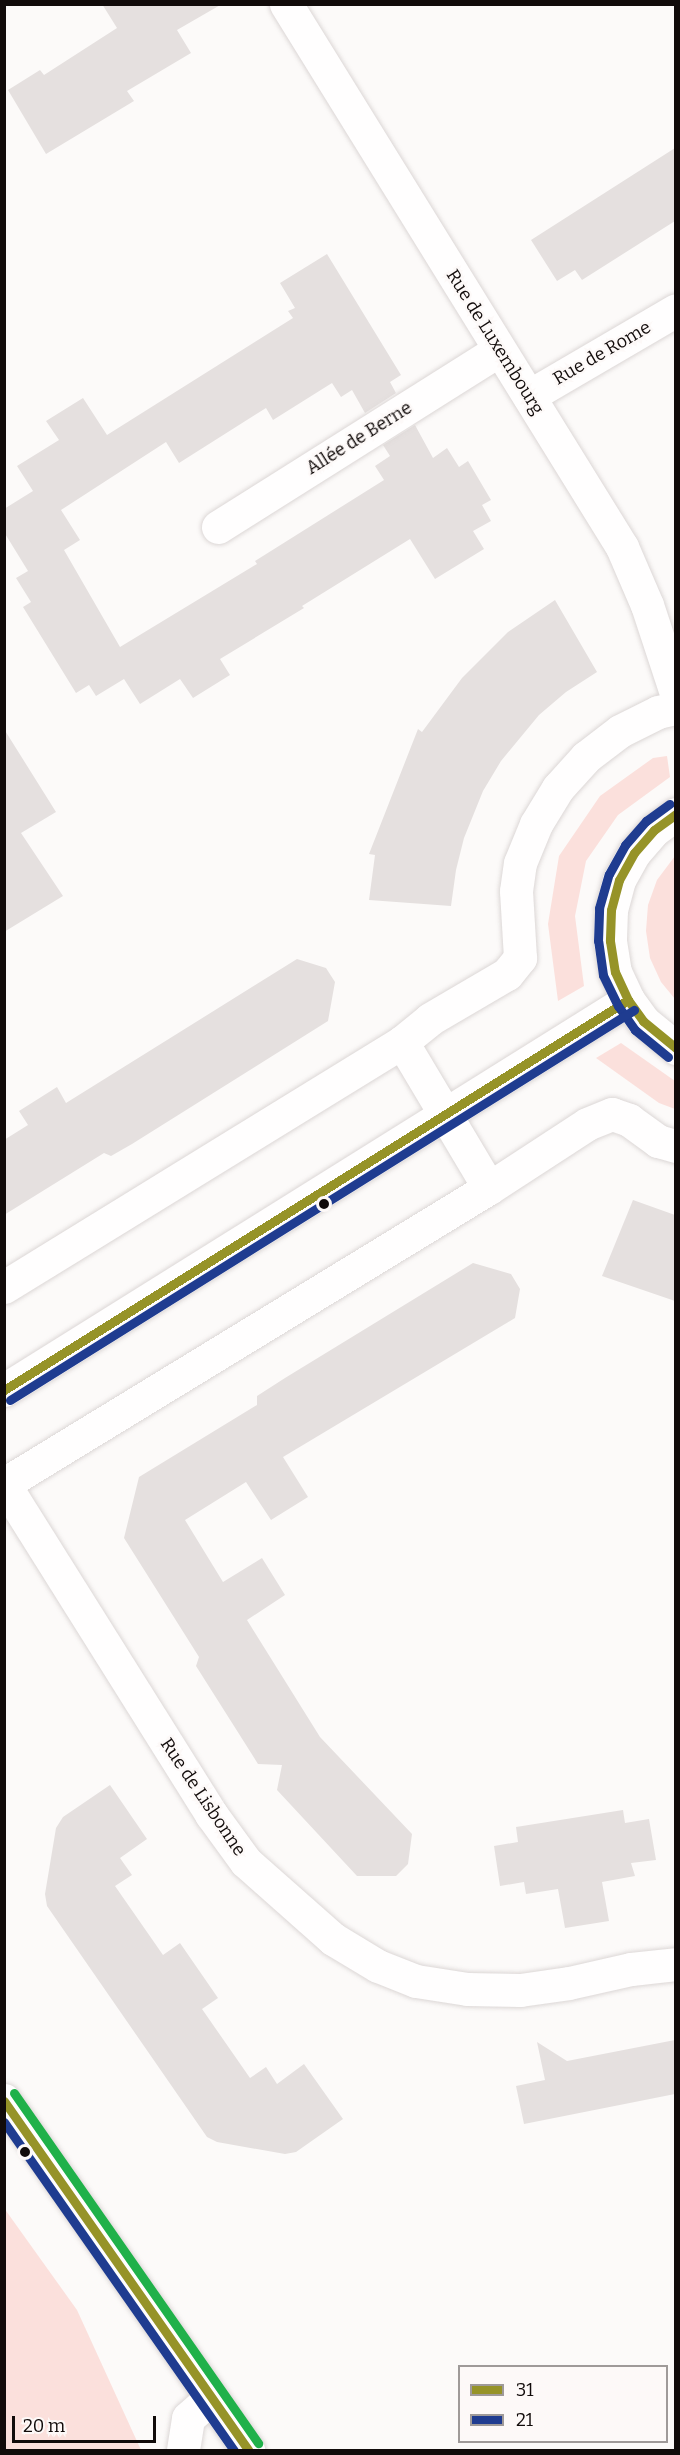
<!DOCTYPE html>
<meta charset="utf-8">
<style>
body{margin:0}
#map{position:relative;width:680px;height:2455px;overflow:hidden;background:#fcfaf9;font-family:Bitter,serif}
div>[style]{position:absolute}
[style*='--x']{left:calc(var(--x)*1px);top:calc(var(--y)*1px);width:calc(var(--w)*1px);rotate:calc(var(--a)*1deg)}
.green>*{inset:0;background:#fbe0dc}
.building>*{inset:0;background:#e5e0df}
.roads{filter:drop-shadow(0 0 2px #dcd7d6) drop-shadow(0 0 2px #dcd7d6)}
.street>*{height:33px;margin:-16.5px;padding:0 16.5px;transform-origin:16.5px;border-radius:16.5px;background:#fffefe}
.secondary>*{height:33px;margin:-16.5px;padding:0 16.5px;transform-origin:16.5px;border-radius:16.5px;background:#fffefe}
.bus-1>*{height:9px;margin:-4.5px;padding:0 4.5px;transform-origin:4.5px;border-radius:4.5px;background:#969328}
.bus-2>*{height:9px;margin:-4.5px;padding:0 4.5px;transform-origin:4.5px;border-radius:4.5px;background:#1f3c90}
.bus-3>*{height:9px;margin:-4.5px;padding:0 4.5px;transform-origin:4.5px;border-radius:4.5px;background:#20b14a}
.dots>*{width:16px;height:16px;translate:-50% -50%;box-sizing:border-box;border:3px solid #fdf9f8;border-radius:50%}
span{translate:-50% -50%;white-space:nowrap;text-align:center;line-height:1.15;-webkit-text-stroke:4.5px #fdf9f8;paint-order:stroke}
.street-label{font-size:18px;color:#110b0a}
.frame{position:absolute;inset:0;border:6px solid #110b0a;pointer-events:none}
.legend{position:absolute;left:458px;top:2365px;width:210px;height:78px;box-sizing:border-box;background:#fdf9f8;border:2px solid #9f9a99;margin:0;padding:8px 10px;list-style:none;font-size:18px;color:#110b0a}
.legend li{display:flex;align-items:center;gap:12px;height:30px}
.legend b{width:30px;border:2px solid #9f9a99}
.scale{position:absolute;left:12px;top:2416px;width:144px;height:27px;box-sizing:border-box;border:3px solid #110b0a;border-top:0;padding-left:8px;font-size:18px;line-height:21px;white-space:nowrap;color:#110b0a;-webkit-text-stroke:4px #fdf9f8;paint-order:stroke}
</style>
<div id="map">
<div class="green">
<i style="clip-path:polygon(667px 756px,670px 777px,618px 815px,586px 861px,575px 916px,584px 986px,558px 1001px,548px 924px,559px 856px,600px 796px,653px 758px)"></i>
<i style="clip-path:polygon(675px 856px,675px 999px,661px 982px,650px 958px,646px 931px,648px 905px,657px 880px)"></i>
<i style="clip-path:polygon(621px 1043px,675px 1081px,675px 1109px,659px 1103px,596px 1058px)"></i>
<i style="clip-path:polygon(4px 2208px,77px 2310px,141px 2450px,5px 2450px)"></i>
</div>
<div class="building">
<i style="clip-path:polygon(102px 4px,222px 4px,177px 30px,191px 53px,127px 91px,134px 101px,46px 154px,8px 90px,40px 70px,44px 75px,117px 28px)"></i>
<i style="clip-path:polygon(675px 148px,675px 221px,582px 280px,575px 270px,557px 281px,531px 240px)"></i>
<i style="clip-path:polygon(327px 254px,401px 375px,390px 382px,396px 393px,365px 413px,352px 390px,341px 397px,332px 383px,273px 420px,266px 408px,179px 463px,166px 442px,61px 510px,80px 540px,64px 550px,120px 647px,257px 564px,255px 561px,384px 480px,375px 466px,390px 456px,383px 445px,415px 425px,433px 458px,447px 448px,459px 467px,468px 461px,491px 500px,482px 505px,491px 521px,473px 531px,484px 549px,435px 579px,410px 539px,302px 606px,304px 608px,220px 659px,230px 675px,193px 698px,180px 679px,140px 704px,124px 679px,96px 696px,89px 685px,76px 693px,23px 607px,31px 602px,16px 578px,28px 571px,4px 532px,4px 509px,33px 491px,17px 466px,59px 440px,46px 421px,83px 398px,107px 435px,293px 318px,288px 311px,295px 308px,280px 283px)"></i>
<i style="clip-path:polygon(555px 600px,597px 672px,566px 692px,539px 715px,501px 761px,483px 791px,464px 838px,456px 870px,451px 906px,369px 900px,375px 855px,369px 854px,418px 729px,422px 732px,462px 678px,508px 632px)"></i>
<i style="clip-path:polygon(4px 729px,56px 812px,21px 833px,63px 896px,4px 932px)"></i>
<i style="clip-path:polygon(297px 959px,326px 968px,335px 982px,328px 1021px,132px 1144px,111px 1156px,104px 1153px,4px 1215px,4px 1140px,28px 1125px,19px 1111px,57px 1087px,66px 1103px)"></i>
<i style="clip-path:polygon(633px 1200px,675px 1215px,675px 1301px,602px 1276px)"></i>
<i style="clip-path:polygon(473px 1263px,511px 1274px,520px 1289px,515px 1318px,283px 1457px,308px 1497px,271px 1520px,246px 1482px,185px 1520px,223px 1582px,262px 1558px,285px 1595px,247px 1620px,320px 1737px,412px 1834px,408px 1864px,396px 1876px,357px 1876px,277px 1790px,282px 1765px,258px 1764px,196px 1666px,199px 1657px,124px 1538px,139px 1477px,257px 1405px,257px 1396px,285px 1378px)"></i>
<i style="clip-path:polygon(110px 1785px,147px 1839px,120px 1858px,132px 1875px,115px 1886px,163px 1955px,180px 1943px,218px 1998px,202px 2009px,250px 2078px,266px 2067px,277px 2084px,304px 2064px,343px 2119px,296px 2152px,285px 2154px,217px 2142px,207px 2137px,47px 1906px,45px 1894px,56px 1828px,63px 1817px)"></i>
<i style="clip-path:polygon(623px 1810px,625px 1823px,649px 1819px,656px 1860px,631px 1863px,635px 1876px,602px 1882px,609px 1921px,565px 1928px,558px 1889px,526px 1894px,524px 1882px,500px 1886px,494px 1846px,518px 1842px,516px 1827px)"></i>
<i style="clip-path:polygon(675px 2040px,675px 2094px,524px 2124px,516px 2086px,545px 2080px,537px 2042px,567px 2061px)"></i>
</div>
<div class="roads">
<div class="street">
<i style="--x:286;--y:4;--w:639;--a:58.25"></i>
<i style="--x:622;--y:547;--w:63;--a:66.7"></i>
<i style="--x:647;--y:605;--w:93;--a:71.8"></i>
<i style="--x:529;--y:396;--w:170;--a:-30.3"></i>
<i style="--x:218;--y:527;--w:332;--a:-32.2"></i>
<i style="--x:402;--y:1042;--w:170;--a:59.2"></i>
<i style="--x:4;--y:1287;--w:467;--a:-31.6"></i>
<i style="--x:402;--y:1042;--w:36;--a:-39"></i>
<i style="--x:430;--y:1019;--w:89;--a:-30.3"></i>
<i style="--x:507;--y:974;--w:21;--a:-51"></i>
<i style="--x:520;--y:958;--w:67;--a:-93.4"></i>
<i style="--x:516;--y:891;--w:28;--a:-82"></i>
<i style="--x:520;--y:863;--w:42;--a:-67.7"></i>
<i style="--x:536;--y:824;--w:42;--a:-58.6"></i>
<i style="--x:558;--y:788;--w:42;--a:-47.9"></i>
<i style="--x:586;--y:757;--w:43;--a:-37.4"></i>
<i style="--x:620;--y:731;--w:42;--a:-26.6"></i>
<i style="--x:658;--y:712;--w:18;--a:-13"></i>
<i style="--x:4;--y:1484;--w:390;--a:57.9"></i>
<i style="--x:211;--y:1814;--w:59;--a:53.9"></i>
<i style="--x:246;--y:1862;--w:116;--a:41.5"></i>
<i style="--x:333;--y:1939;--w:52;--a:31"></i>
<i style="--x:378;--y:1966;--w:41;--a:21.5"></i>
<i style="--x:416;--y:1981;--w:52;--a:8.9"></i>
<i style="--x:467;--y:1989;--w:53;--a:1.1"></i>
<i style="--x:520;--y:1990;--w:49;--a:-8.1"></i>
<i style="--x:569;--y:1983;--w:64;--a:-12.7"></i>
<i style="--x:631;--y:1969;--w:45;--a:-6.3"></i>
<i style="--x:4;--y:1484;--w:568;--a:-31.4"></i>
<i style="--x:489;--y:1188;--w:117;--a:-33.1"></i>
<i style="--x:587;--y:1124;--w:27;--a:-22"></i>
<i style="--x:612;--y:1114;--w:18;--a:19"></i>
<i style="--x:629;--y:1120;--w:36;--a:36"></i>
<i style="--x:658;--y:1141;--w:19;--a:16"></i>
<i style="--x:183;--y:2450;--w:32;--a:-81"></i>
<i style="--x:188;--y:2418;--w:30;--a:-41"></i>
</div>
<div class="secondary">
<i style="--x:676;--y:814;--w:27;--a:144"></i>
<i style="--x:654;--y:830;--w:30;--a:131"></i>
<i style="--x:634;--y:853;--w:31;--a:119"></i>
<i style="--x:619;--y:880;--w:31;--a:105"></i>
<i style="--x:611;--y:910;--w:31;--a:92"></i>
<i style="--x:610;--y:941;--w:31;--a:81"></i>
<i style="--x:615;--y:972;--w:31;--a:65"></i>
<i style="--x:628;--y:1000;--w:26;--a:54"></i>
<i style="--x:643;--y:1021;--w:43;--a:39.3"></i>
<i style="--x:4;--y:1390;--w:736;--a:-32.01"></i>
<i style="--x:4;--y:2100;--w:427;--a:55.1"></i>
</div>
</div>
<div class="bus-1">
<i style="--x:676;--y:814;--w:27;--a:144"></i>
<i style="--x:654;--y:830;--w:30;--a:131"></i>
<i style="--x:634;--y:853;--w:31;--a:119"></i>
<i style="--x:619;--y:880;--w:31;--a:105"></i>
<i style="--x:611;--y:910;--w:31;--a:92"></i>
<i style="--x:610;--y:941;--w:31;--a:81"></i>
<i style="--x:615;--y:972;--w:31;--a:65"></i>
<i style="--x:628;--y:1000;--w:26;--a:54"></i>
<i style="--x:643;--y:1021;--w:43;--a:39.3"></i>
<i style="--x:4;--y:1390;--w:736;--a:-32.01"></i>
<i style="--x:4;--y:2101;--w:426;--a:55"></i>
</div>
<div class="bus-2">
<i style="--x:668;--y:1057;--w:43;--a:-140.7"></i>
<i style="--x:635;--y:1030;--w:29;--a:-125"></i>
<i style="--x:618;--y:1006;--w:34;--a:-116"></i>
<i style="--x:603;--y:975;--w:34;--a:-98"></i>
<i style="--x:598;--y:941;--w:33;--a:-88"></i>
<i style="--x:599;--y:908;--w:35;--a:-74"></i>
<i style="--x:609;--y:874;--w:33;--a:-61"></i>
<i style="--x:625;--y:845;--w:32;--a:-49"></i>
<i style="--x:646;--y:821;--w:29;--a:-36"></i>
<i style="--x:10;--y:1400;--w:736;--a:-32.01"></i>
<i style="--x:4;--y:2122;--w:401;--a:55"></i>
</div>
<div class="bus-3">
<i style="--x:14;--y:2093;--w:427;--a:55.1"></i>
</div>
<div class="dots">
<i style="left:324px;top:1204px;background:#110b0a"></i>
<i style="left:25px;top:2152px;background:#110b0a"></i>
</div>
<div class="street-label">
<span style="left:495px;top:342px;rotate:58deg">Rue de Luxembourg</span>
<span style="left:602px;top:353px;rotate:-30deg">Rue de Rome</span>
<span style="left:359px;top:438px;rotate:-32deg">Allée de Berne</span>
<span style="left:203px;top:1797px;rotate:56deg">Rue de Lisbonne</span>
</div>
<div class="frame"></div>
<ul class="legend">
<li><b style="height:8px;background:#969328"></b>31</li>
<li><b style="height:8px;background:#1f3c90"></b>21</li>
</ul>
<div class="scale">20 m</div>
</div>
